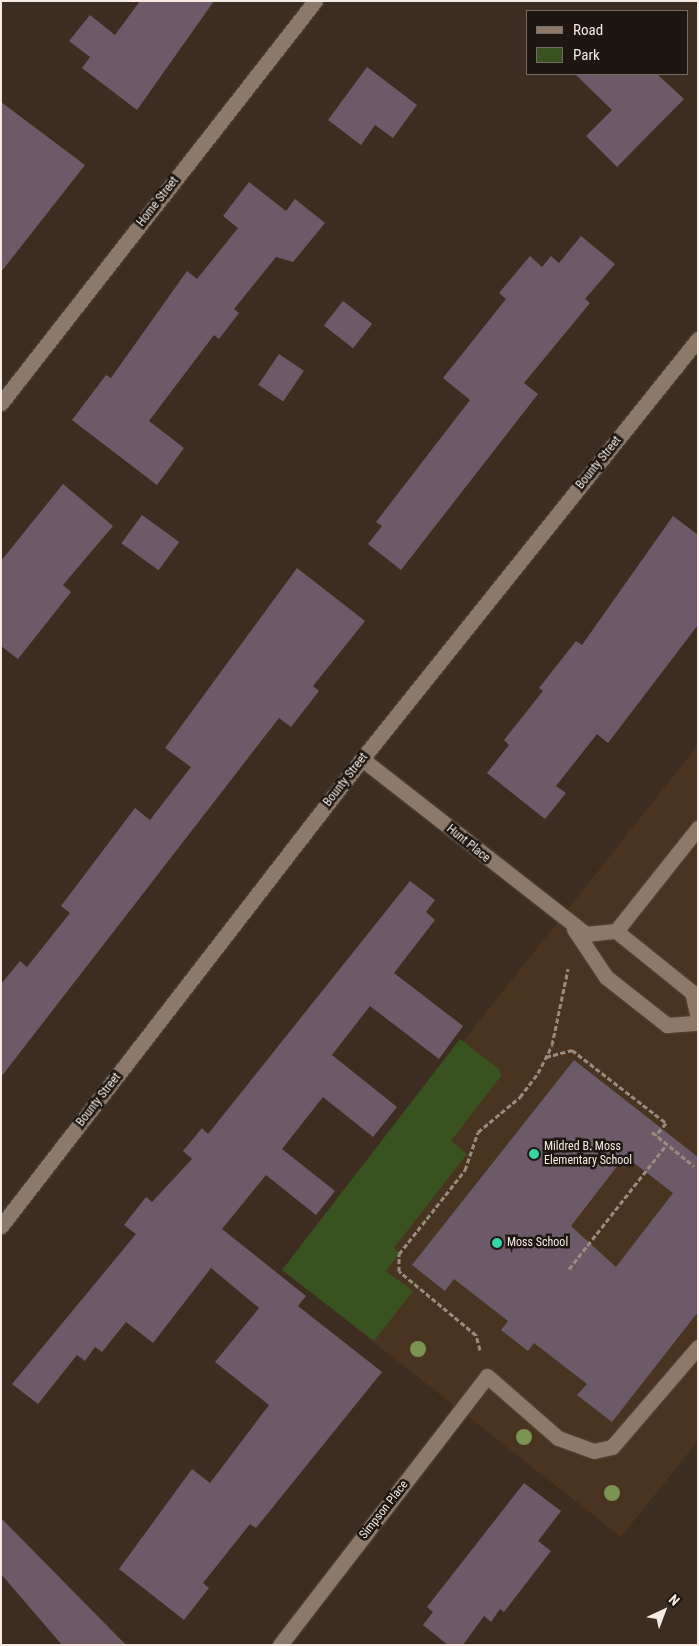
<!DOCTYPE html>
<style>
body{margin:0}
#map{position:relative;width:699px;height:1646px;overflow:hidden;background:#3d2d20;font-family:"Roboto Condensed",sans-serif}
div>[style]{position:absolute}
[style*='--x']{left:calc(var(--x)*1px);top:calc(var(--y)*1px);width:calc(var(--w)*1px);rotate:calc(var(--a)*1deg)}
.built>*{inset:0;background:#493321}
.green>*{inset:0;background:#38531f}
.building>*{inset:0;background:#6d5a68;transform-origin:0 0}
.path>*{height:3px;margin-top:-1.5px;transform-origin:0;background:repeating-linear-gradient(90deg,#988b80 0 5px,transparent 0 7.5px)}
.roads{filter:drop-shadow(0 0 1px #56483d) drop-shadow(0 0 1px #56483d)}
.minor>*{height:15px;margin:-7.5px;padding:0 7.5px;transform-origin:7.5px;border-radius:7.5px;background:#8d796a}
.trees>*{width:16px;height:16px;margin:-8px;border-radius:50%;background:#7b9452}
.dots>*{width:14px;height:14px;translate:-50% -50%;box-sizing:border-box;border:2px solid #1e1711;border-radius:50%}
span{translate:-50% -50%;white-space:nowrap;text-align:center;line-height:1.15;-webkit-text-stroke:5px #1e1711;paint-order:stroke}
.street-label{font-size:12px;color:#f6ebe3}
.poi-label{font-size:12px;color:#f6ebe3}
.left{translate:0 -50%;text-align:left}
.frame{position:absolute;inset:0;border:2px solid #f6ebe3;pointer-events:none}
.legend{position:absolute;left:526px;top:10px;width:162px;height:65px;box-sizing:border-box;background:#1e1711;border:1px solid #746c65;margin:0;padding:6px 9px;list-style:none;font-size:15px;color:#f6ebe3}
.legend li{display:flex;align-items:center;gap:10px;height:25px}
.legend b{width:25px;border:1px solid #746c65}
.north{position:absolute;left:639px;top:1586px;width:50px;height:50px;-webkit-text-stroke:4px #1e1711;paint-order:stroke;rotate:43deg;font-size:14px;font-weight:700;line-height:20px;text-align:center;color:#f6ebe3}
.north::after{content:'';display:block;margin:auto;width:18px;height:22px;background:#f6ebe3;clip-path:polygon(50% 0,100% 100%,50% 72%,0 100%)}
</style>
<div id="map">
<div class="built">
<i style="clip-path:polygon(698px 745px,698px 1441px,621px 1537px,282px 1270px)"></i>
</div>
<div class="green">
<i style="clip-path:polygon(460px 1039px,500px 1070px,501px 1076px,451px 1141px,467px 1154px,394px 1248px,400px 1253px,386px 1271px,413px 1291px,374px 1341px,282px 1270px)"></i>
</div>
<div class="building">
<i style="clip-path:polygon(140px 1px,214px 1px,137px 110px,82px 68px,90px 57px,69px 41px,90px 15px,115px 35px)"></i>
<i style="clip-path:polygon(367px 67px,417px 105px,393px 138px,375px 125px,361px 145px,328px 120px)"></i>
<i style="clip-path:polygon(575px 74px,657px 74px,684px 99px,617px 167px,586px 136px,612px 110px)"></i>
<i style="clip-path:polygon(1px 102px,85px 165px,1px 272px)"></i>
<i style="clip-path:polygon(249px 182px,286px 211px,295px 199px,325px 223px,293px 262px,276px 257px,234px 309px,239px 313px,219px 339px,214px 335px,149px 421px,184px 448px,157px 485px,72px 420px,106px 375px,111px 378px,187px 271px,197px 279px,238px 228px,223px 216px)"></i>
<i style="clip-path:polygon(581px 236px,615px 264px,585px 299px,590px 303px,524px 383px,538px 394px,401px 570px,368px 544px,382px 526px,376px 522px,470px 400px,443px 378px,506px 299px,499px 293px,530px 256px,542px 267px,551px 256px,559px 263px)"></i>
<i style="left:343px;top:301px;width:37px;height:31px;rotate:38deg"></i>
<i style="left:279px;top:354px;width:30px;height:37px;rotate:34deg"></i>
<i style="clip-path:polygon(63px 484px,113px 526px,63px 585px,71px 592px,18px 659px,1px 646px,1px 561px)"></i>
<i style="left:142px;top:515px;width:46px;height:35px;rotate:36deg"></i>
<i style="clip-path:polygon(673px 516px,698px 535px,698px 625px,608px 743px,597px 734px,556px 786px,566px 793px,545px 819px,487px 773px,509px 745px,504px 740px,543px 691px,539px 688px,576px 641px,582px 645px)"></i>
<i style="clip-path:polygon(297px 568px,365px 621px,313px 686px,319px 691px,291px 727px,279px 718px,1px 1077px,1px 984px,20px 961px,27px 967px,70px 913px,61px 906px,135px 808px,150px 820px,191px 767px,165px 748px)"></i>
<i style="clip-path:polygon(410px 881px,435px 900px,426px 912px,435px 920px,394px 973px,463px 1026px,439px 1059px,370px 1006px,332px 1055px,397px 1107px,373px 1137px,323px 1097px,282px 1149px,335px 1191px,316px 1215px,266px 1175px,222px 1229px,306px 1296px,298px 1306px,382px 1372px,256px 1528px,250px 1524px,203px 1583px,209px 1588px,184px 1620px,119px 1569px,192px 1469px,210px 1483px,269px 1405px,215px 1362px,259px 1308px,211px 1268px,153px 1343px,126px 1322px,102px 1352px,95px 1347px,85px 1361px,77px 1355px,38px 1404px,12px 1384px,136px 1234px,124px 1225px,146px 1197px,152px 1202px,192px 1159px,183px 1151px,202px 1128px,208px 1134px)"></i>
<i style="clip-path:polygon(evenodd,574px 1060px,698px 1157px,698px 1312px,612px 1422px,577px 1395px,587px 1384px,534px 1343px,528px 1351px,501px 1330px,508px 1321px,454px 1279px,445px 1291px,412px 1265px,574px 1060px,625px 1156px,673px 1193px,616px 1267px,571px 1226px,625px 1156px)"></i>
<i style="clip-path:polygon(524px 1483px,561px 1511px,538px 1541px,551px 1551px,504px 1612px,500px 1609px,491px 1622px,484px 1616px,463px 1645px,448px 1645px,423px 1625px,433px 1612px,427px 1607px)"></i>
<i style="clip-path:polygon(1px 1518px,126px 1645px,62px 1645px,1px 1574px)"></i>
</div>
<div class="path">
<i style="--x:546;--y:1057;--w:27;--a:-15"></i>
<i style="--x:572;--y:1050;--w:119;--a:37.8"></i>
<i style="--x:666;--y:1123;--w:16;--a:130"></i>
<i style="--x:652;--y:1132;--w:54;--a:39"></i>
<i style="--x:569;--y:1269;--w:159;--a:-51.9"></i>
<i style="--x:480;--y:1350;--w:16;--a:-105"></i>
<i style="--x:476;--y:1335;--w:100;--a:-140.3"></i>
<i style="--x:399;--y:1271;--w:17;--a:-90"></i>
<i style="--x:399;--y:1254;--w:107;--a:-51.8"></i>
<i style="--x:465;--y:1170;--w:40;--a:-71.1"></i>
<i style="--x:478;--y:1132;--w:55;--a:-39.8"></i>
<i style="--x:520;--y:1097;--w:30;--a:-53"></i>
<i style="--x:538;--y:1073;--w:31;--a:-63"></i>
<i style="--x:552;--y:1045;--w:78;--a:-78.1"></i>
</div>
<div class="roads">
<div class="minor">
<i style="--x:1;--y:403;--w:510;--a:-52.01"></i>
<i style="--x:362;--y:759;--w:284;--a:38"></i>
<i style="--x:586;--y:934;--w:30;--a:-6"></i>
<i style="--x:616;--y:931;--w:132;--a:-51.5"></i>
<i style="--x:574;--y:929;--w:58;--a:56.3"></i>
<i style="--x:606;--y:977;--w:78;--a:38.2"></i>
<i style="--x:667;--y:1025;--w:31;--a:-4"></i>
<i style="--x:616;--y:931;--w:97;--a:38.8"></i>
<i style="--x:692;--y:992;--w:28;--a:77"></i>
<i style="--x:1;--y:1226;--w:590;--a:-52.3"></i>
<i style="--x:362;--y:759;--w:538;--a:-51.34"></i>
<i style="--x:280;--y:1645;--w:339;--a:-52.4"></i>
<i style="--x:487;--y:1376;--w:94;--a:41.1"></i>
<i style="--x:558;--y:1438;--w:38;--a:20"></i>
<i style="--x:594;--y:1451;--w:18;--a:-13"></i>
<i style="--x:612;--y:1447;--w:132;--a:-49.3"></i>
</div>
</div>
<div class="trees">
<i style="left:418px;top:1349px"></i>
<i style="left:524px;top:1437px"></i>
<i style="left:612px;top:1493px"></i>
</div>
<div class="dots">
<i style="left:534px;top:1154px;background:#36d4a7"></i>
<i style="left:497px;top:1243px;background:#36d4a7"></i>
</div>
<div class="street-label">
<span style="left:158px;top:202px;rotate:-52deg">Home Street</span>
<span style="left:599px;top:463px;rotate:-51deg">Bounty Street</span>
<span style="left:346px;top:780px;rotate:-52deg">Bounty Street</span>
<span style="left:468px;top:844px;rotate:39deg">Hunt Place</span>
<span style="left:99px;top:1100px;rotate:-52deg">Bounty Street</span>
<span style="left:384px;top:1510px;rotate:-52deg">Simpson Place</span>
</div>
<div class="poi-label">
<span class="left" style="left:544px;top:1154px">Mildred B. Moss<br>Elementary School</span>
<span class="left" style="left:507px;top:1243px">Moss School</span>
</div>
<div class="frame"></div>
<ul class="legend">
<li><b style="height:6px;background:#8d796a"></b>Road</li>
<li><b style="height:14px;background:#38531f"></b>Park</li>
</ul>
<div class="north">N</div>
</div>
